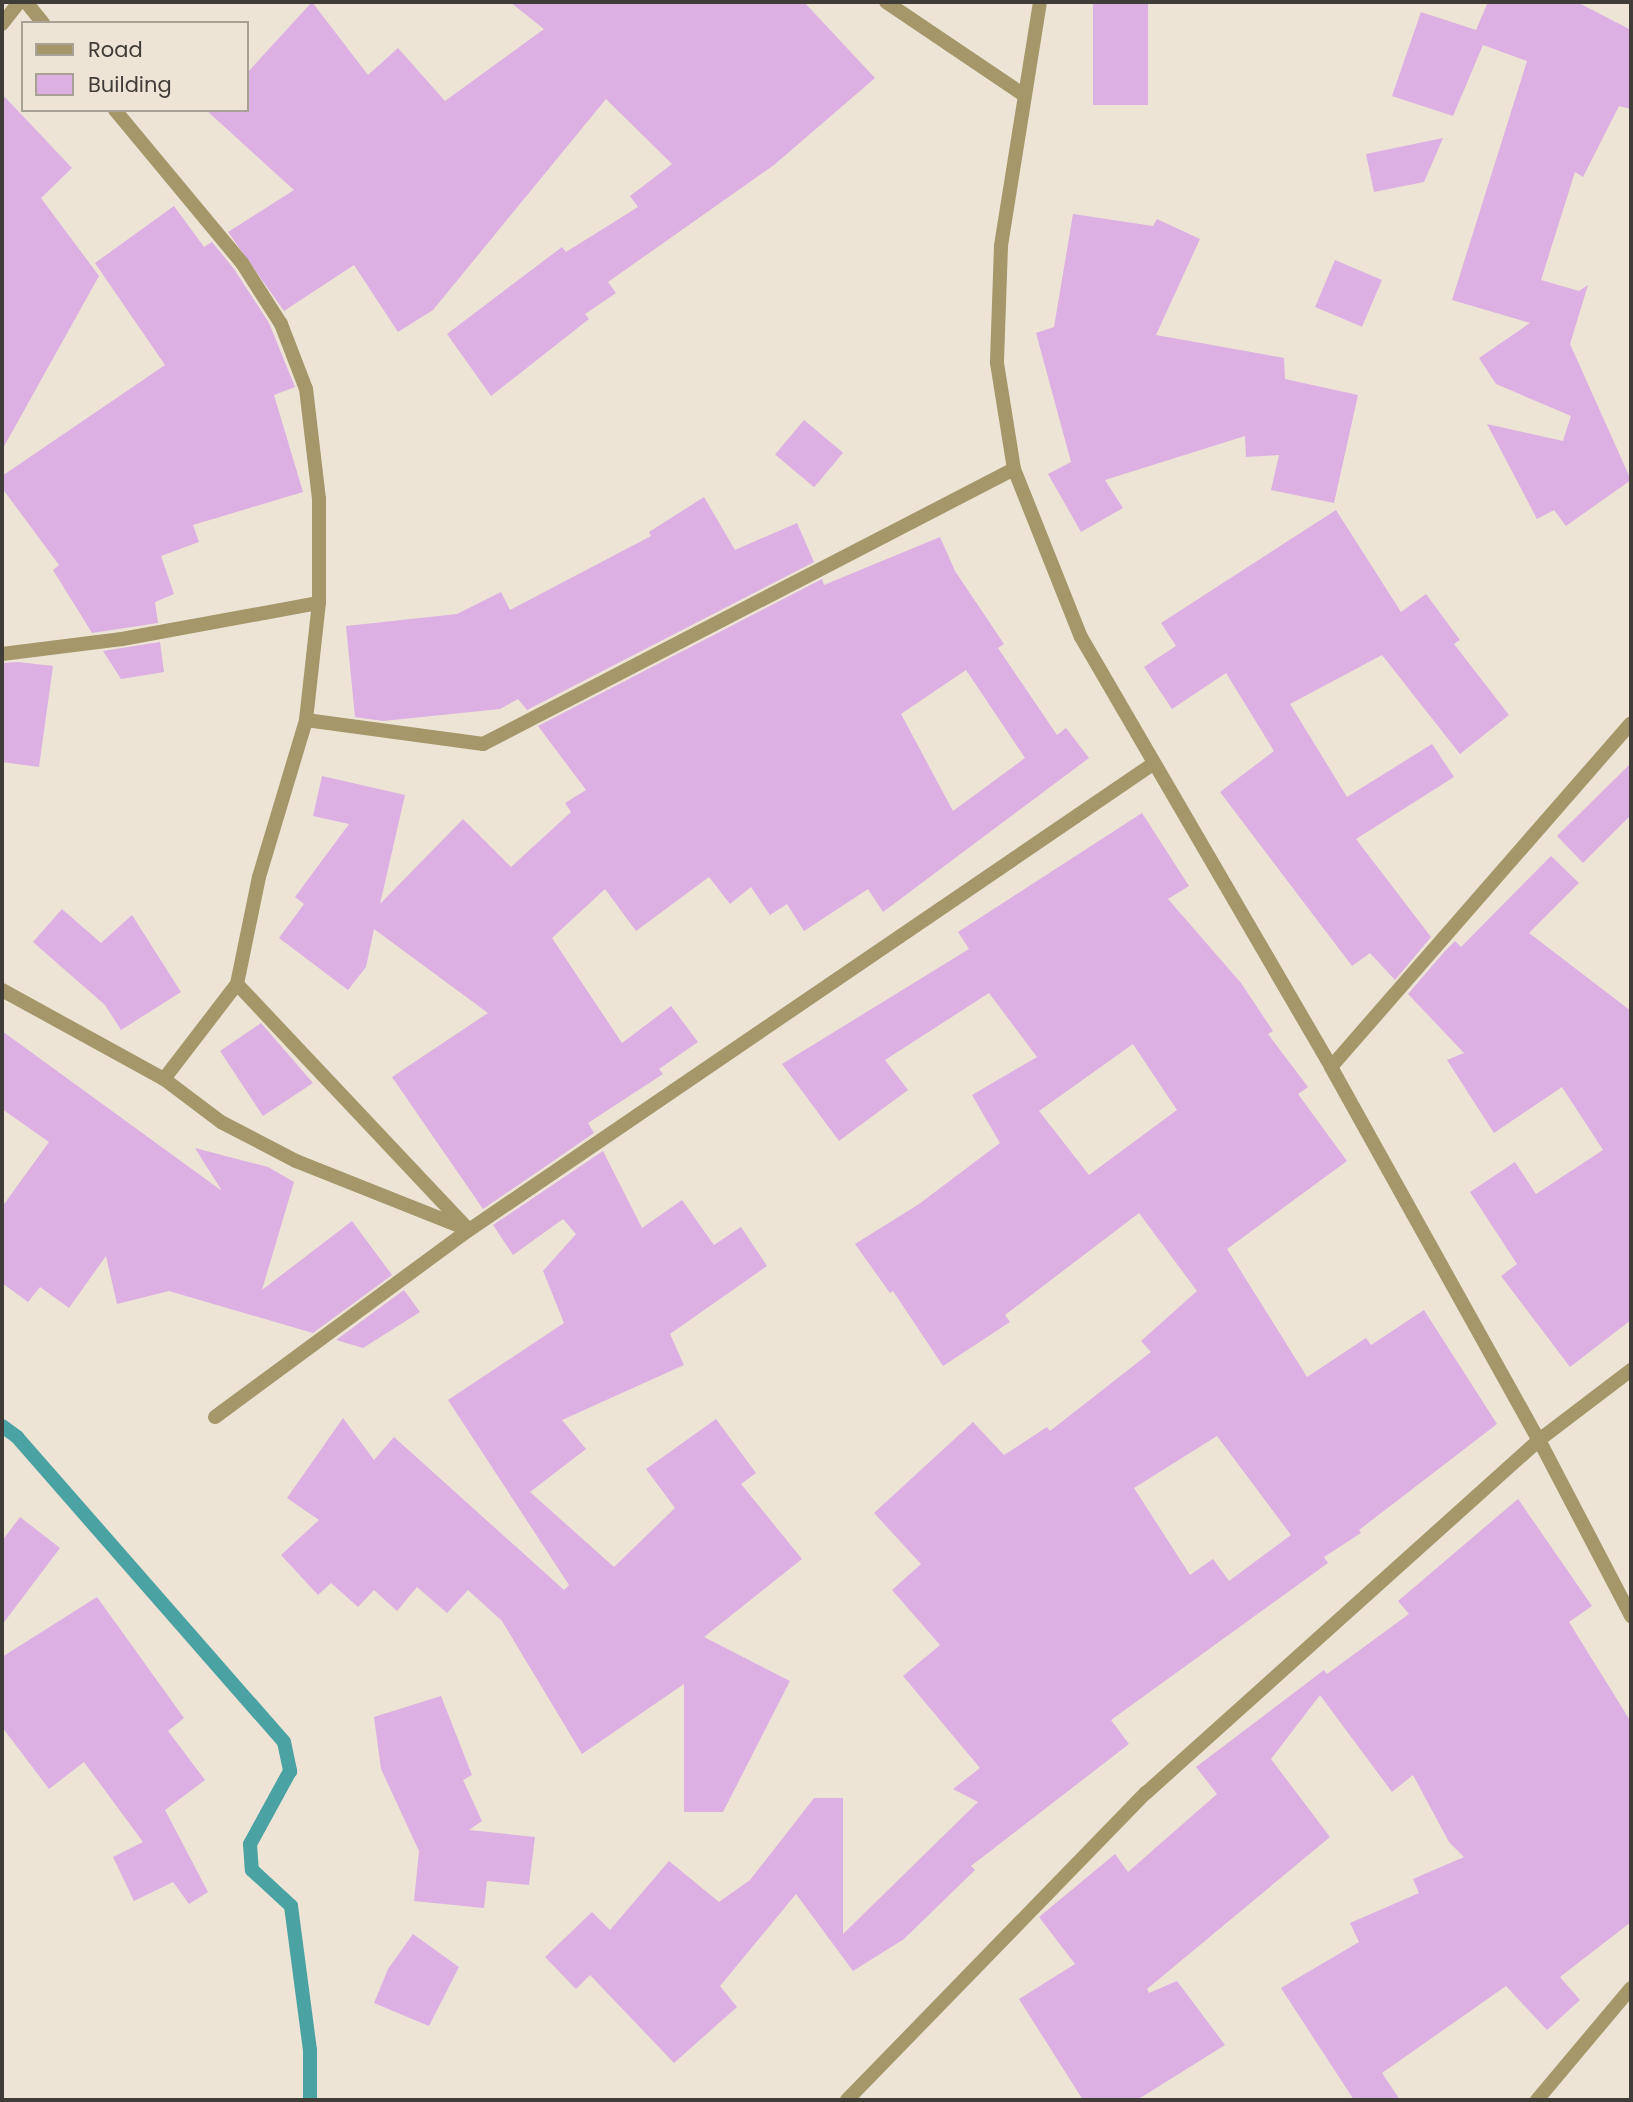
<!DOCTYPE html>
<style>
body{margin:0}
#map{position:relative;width:1633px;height:2102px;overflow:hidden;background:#ede4d6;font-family:Poppins,sans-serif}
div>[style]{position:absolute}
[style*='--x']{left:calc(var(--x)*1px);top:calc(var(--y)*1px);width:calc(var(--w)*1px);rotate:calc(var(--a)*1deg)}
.stream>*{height:14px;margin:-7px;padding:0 7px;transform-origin:7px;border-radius:7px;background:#4aa2a3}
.building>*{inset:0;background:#dcb0e2;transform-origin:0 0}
.minor>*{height:14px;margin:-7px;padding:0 7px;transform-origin:7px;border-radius:7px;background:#a59769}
span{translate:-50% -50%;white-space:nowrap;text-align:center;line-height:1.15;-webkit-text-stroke:7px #ede4d6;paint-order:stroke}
.frame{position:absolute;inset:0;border:4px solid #403c37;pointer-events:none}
.legend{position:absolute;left:21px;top:21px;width:228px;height:91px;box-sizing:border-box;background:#ede4d6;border:2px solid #a8a196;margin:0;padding:9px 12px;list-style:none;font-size:21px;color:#403c37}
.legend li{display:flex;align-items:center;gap:14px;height:35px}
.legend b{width:35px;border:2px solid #a8a196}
</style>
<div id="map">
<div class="stream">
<i style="--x:2;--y:1426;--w:19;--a:36"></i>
<i style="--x:17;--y:1437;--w:405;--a:48.8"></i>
<i style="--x:284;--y:1742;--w:30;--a:78"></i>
<i style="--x:290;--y:1771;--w:83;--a:118.7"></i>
<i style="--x:250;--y:1844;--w:26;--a:86"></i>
<i style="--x:252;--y:1870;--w:53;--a:42.7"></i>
<i style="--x:291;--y:1906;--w:145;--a:82.5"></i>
<i style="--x:310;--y:2050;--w:50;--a:90"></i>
</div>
<div class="building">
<i style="clip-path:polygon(312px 2px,368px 75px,398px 48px,445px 101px,544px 29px,510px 2px,804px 2px,875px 78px,774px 165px,608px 282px,616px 293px,585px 314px,589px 319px,491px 396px,447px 334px,562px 247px,566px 252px,638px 207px,630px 196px,672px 164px,606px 99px,433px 310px,398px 332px,354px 265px,284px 311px,228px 232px,294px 190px,206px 110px,247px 110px,247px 73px)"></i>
<i style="left:1093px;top:2px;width:55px;height:103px"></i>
<i style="clip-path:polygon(1488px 2px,1577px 2px,1631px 30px,1631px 109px,1619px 106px,1583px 177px,1575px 172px,1541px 280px,1579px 291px,1588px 285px,1570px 344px,1631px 480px,1566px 526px,1554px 510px,1537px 519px,1487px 424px,1563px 441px,1571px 416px,1496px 384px,1479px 358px,1530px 323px,1452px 300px,1527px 61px,1483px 45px,1453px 116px,1392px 96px,1421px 12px,1476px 30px)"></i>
<i style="clip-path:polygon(2px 94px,72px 168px,41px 198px,99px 276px,2px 450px)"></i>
<i style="clip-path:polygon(1443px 138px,1424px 182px,1374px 192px,1366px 154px)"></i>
<i style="clip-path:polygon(174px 206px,204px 247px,212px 242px,234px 269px,269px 323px,295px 387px,274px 395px,303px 492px,193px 525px,199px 542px,161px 556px,174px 594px,155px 602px,158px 623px,92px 633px,53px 570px,59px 565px,2px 488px,2px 476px,165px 365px,95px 263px)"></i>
<i style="clip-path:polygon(1073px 214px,1153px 226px,1157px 219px,1200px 239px,1156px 335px,1284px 358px,1285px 379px,1358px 395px,1334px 503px,1271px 490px,1279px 455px,1246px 457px,1245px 436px,1105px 480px,1123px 508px,1081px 532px,1048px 474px,1071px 462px,1036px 333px,1054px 327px)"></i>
<i style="left:1335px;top:260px;width:51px;height:51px;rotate:23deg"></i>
<i style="left:804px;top:420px;width:51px;height:45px;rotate:40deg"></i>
<i style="clip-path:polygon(704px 497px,735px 550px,797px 523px,814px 562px,527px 710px,518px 699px,500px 709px,383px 721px,355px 717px,346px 626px,457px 614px,501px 592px,510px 610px,651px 536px,649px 532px)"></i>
<i style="clip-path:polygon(1336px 510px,1401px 612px,1426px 594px,1460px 640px,1454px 644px,1509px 715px,1460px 754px,1382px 655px,1290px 704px,1347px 797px,1432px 744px,1454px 777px,1356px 839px,1431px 937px,1395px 980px,1370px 953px,1352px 966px,1220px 792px,1274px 751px,1226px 673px,1172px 709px,1144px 667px,1176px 646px,1161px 623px)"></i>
<i style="clip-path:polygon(evenodd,940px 537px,955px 571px,1004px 644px,998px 648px,1057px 735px,1066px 728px,1089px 758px,883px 912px,868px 889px,804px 931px,787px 904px,770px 915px,751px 887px,730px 904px,709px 877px,636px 931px,605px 889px,552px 938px,622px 1043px,671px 1006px,698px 1042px,659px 1069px,663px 1074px,588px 1123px,594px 1133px,483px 1209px,392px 1077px,488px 1013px,374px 929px,366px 967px,348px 990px,279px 938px,304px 904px,295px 897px,349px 824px,313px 816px,322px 776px,405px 795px,380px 904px,463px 819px,511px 867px,571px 812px,565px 803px,586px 790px,538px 726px,822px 579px,824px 585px,940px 537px,966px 670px,1025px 758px,953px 811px,901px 714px,966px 670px)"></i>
<i style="clip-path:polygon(160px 642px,164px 672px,121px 679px,103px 651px)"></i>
<i style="clip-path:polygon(18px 662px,53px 666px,39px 767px,2px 762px,2px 663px)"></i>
<i style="clip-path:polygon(1631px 763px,1631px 815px,1583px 863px,1557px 836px)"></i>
<i style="clip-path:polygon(evenodd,1142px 813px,1189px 886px,1168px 899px,1241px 983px,1273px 1031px,1268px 1034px,1308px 1087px,1298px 1094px,1347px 1161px,1227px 1249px,1307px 1377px,1366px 1338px,1371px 1345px,1424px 1310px,1497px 1424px,1359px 1530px,1361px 1533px,1324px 1557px,1328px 1563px,1111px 1720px,1129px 1744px,971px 1866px,975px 1870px,904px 1939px,853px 1971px,796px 1894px,720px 1986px,737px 2007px,674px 2063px,590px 1975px,576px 1989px,545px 1957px,592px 1912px,610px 1930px,669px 1861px,719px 1902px,750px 1880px,814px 1798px,843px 1798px,843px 1934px,978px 1802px,953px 1789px,980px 1768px,903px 1676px,940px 1645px,892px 1590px,921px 1564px,874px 1513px,973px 1422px,1004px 1455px,1047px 1427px,1050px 1431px,1151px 1352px,1141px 1341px,1197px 1291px,1139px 1213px,1005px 1315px,1010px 1322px,943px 1366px,893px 1291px,890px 1293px,855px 1244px,919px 1204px,1000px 1143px,972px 1095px,1037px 1057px,989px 993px,885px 1060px,908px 1090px,839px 1141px,782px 1064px,969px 949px,958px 932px,1142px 813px,1133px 1044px,1177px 1110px,1089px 1175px,1039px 1111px,1133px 1044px,1142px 813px,1217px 1436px,1291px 1535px,1229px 1581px,1213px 1559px,1190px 1575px,1134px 1488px,1217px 1436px)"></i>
<i style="clip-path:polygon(1551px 856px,1579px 883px,1529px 933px,1631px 1011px,1631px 1320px,1570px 1367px,1501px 1276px,1517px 1264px,1470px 1192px,1515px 1162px,1536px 1194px,1603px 1150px,1562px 1087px,1494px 1133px,1447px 1060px,1464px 1053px,1408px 994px,1445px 951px,1455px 941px,1461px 947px)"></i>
<i style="clip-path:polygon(62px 909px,101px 943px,132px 915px,181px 992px,121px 1030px,105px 1005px,33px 942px)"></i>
<i style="clip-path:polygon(261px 1023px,313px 1083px,263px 1116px,220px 1051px)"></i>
<i style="clip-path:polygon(2px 1031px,222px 1191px,195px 1148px,268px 1167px,294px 1182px,262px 1290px,352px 1221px,392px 1275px,313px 1333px,169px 1291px,117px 1304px,106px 1256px,69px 1308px,40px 1287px,28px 1302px,2px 1283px,2px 1207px,49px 1142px,2px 1109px)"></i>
<i style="clip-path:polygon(603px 1151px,642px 1228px,682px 1200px,714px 1245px,741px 1227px,767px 1266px,670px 1334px,684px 1365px,562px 1420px,586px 1449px,530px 1492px,614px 1567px,675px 1508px,646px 1469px,716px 1419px,756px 1473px,741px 1484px,802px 1559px,704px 1637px,790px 1681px,723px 1812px,684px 1812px,684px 1684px,582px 1754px,502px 1621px,468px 1590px,447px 1613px,417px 1587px,397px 1611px,374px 1590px,358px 1607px,331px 1583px,318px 1595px,281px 1555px,319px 1520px,287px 1498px,343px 1418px,374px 1460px,394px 1437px,564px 1590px,569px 1585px,448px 1400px,564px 1323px,543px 1271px,576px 1234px,563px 1219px,513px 1255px,493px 1225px)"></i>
<i style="clip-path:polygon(404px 1290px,420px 1312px,363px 1348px,336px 1340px)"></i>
<i style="clip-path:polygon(1518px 1499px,1592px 1606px,1569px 1622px,1631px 1722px,1631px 1922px,1560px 1977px,1580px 2000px,1547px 2030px,1506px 1986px,1382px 2073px,1400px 2100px,1354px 2100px,1281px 1988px,1359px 1942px,1350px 1923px,1419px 1893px,1413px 1879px,1464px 1857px,1449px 1842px,1413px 1775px,1392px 1792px,1320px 1695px,1271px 1759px,1330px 1837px,1147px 1989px,1149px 1993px,1177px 1981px,1225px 2045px,1137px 2100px,1083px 2100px,1019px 1999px,1075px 1964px,1039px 1917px,1115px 1854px,1128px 1872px,1217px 1794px,1196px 1767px,1324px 1670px,1327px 1674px,1409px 1614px,1398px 1601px)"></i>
<i style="clip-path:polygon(20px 1517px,60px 1548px,2px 1625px,2px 1541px)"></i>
<i style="clip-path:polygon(97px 1597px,184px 1718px,168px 1731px,205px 1780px,165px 1810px,208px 1892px,189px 1904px,173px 1882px,134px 1901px,113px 1857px,143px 1842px,84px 1762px,49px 1789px,2px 1727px,2px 1657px)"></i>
<i style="clip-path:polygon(441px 1696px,472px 1775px,463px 1780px,482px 1821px,469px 1830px,535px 1837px,529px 1885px,487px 1881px,484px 1908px,414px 1901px,419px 1851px,381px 1769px,374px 1717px)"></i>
<i style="clip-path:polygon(413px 1934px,459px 1967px,429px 2026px,374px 2003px,388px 1969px)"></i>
</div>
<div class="minor">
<i style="--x:26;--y:2;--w:27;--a:51"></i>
<i style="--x:886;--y:2;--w:166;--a:34"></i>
<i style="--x:1040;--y:2;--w:247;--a:99.1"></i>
<i style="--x:1001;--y:246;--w:117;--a:92"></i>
<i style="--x:997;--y:363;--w:107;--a:80.9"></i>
<i style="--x:1014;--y:469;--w:181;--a:68.3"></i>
<i style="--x:1081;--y:637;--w:497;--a:59.8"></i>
<i style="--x:1331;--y:1067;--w:427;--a:60.9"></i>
<i style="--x:1539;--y:1440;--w:199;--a:62.4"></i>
<i style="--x:2;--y:24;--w:28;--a:-52"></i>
<i style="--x:2;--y:654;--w:121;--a:-7.1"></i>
<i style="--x:122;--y:639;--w:200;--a:-10.4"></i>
<i style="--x:306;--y:720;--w:179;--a:7.7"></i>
<i style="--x:483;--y:744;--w:598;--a:-27.38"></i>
<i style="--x:237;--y:984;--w:334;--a:46.7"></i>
<i style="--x:2;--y:990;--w:185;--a:28.8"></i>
<i style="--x:164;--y:1079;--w:120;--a:-52.5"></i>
<i style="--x:237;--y:984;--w:109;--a:-78.4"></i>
<i style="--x:259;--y:877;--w:164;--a:-73.3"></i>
<i style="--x:306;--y:720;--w:118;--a:-83.7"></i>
<i style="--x:319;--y:603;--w:104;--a:-90"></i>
<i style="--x:319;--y:499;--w:111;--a:-96.7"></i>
<i style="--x:306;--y:389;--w:70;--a:-111"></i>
<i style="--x:281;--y:324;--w:72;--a:-122.6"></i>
<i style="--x:242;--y:263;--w:199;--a:-129.7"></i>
<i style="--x:1331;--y:1067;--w:456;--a:-48.9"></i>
<i style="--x:164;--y:1079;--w:71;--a:37"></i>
<i style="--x:221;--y:1122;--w:85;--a:27.5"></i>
<i style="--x:296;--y:1161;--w:186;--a:21.7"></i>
<i style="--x:215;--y:1417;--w:315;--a:-36.4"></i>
<i style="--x:469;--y:1230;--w:828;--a:-34.27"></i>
<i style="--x:847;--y:2100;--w:429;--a:-45.8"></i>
<i style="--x:1146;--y:1793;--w:528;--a:-41.93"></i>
<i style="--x:1539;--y:1440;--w:116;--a:-37.3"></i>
<i style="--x:1537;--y:2100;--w:146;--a:-50"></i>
</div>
<div class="frame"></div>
<ul class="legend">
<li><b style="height:9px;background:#a59769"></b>Road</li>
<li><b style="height:19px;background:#dcb0e2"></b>Building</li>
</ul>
</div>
